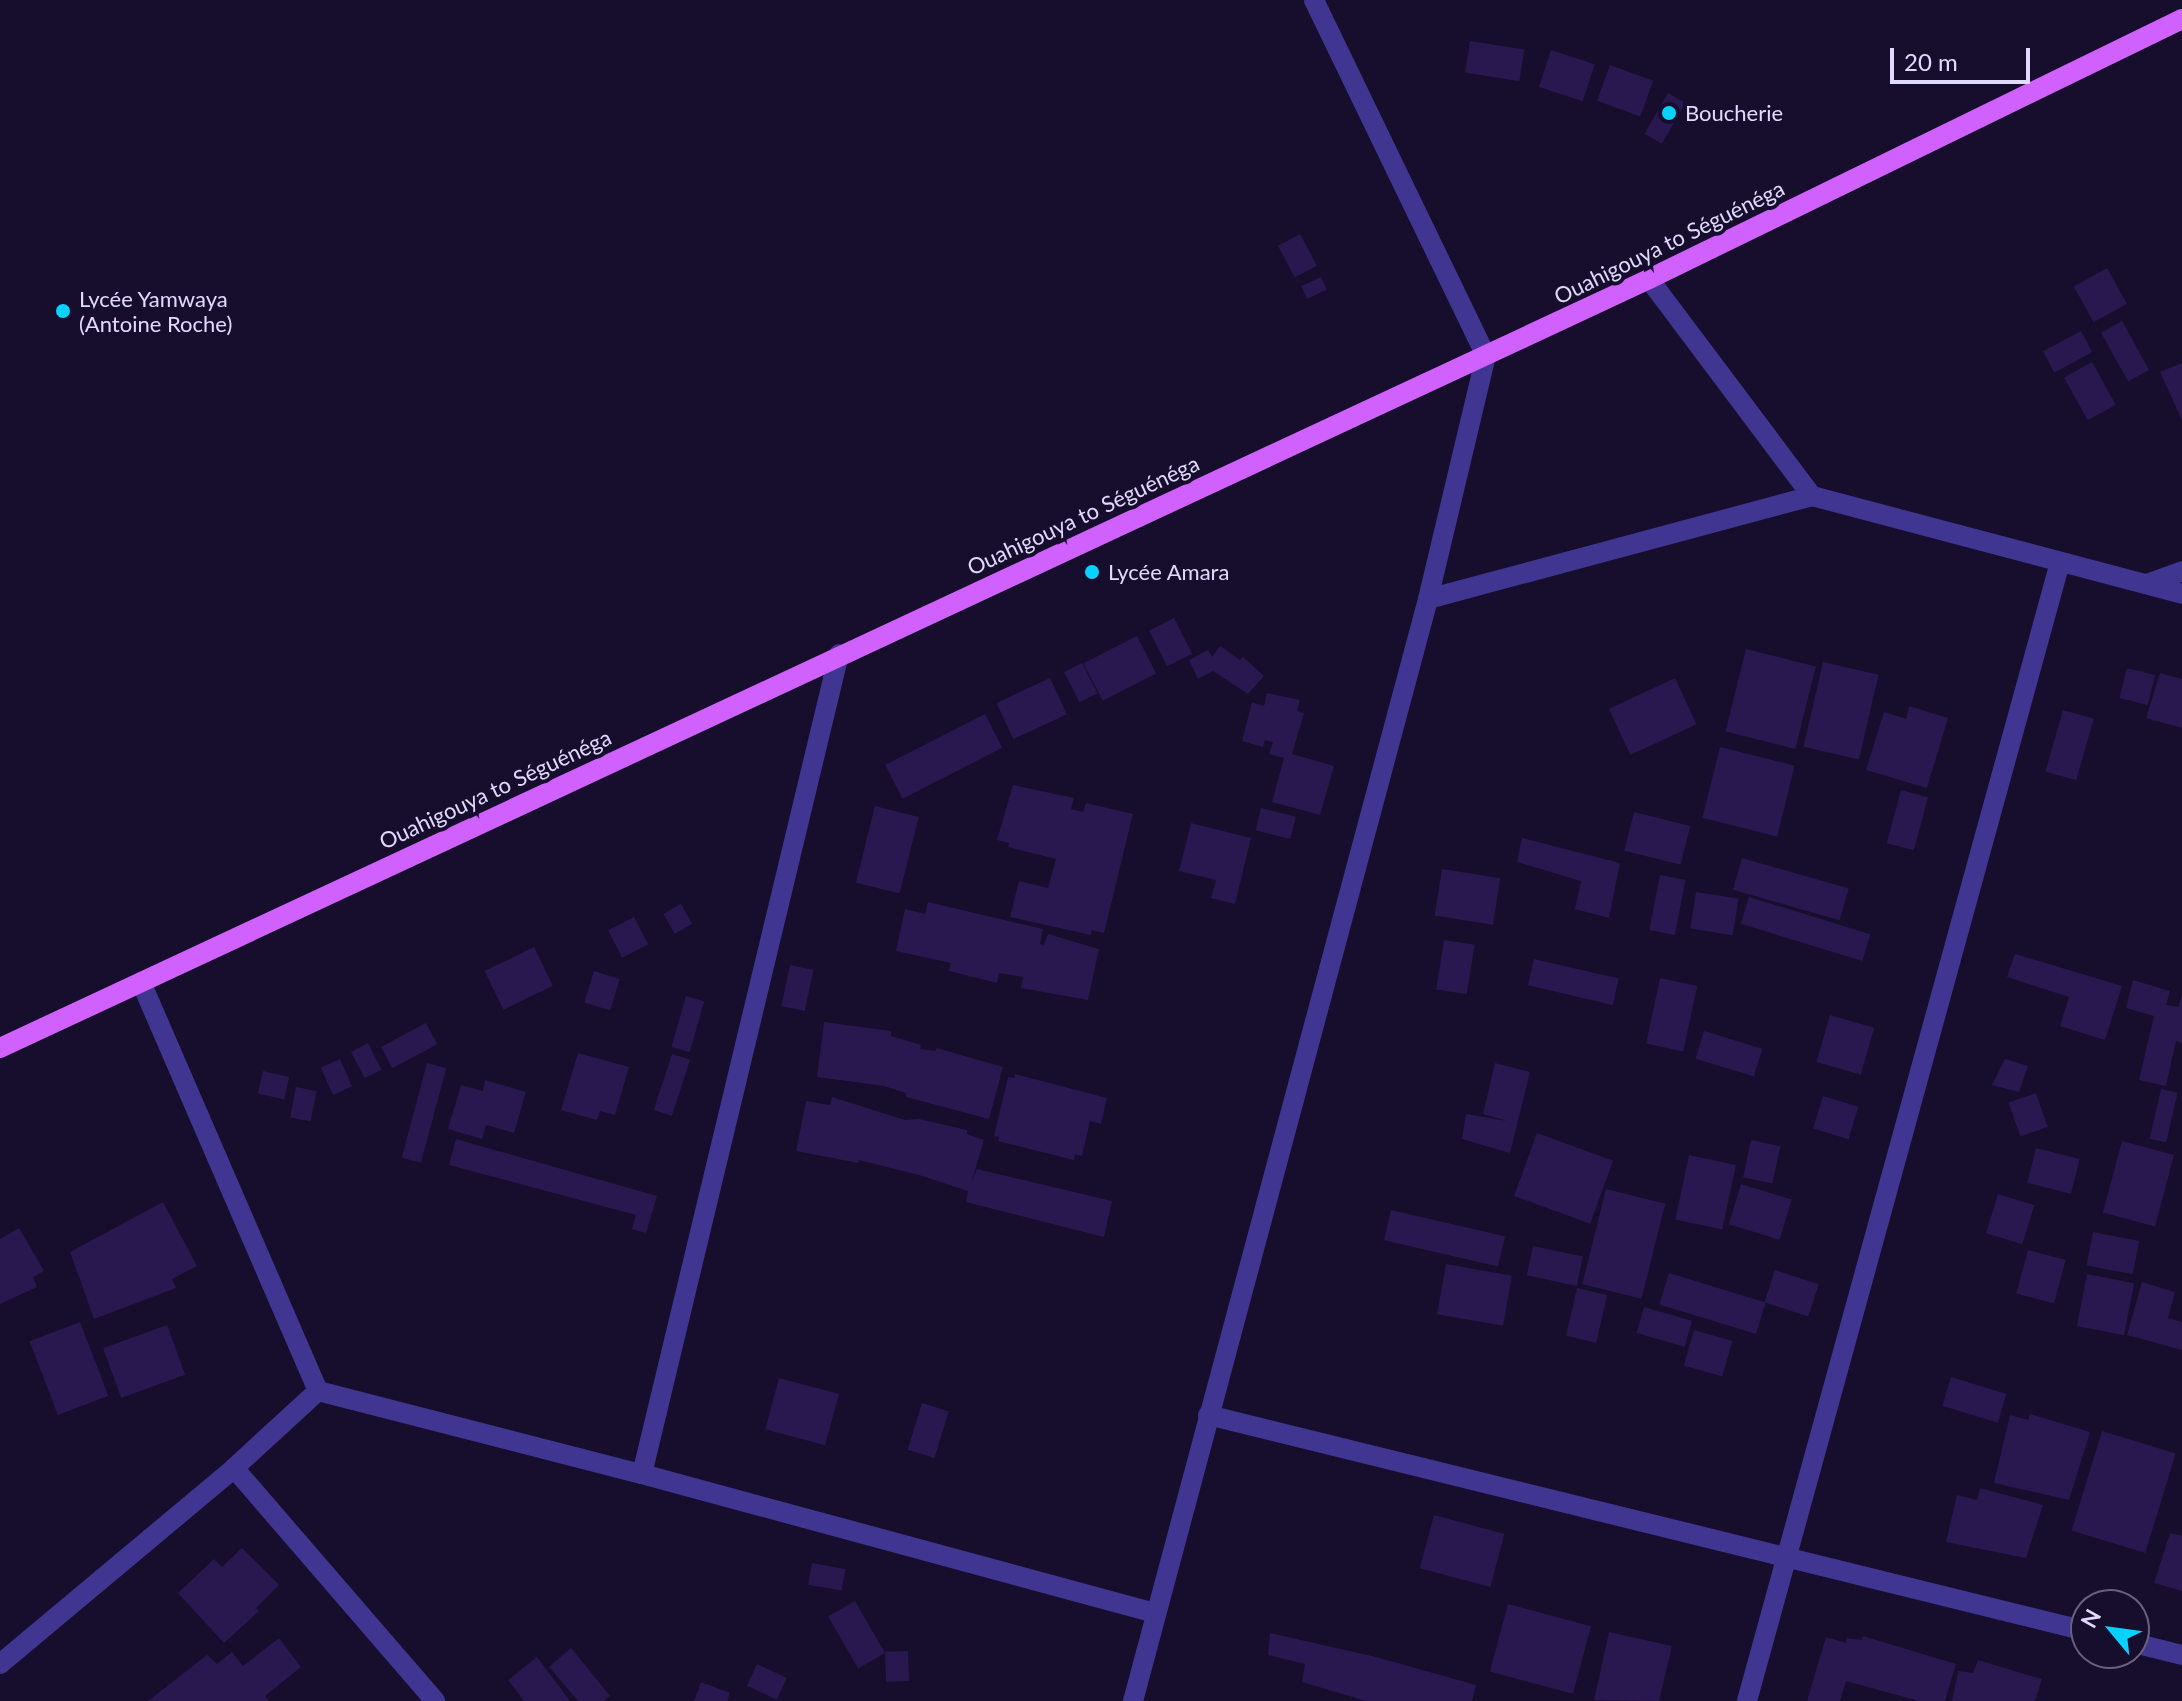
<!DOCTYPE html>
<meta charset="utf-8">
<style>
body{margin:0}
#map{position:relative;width:2182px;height:1701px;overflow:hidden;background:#160e2c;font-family:Lato,sans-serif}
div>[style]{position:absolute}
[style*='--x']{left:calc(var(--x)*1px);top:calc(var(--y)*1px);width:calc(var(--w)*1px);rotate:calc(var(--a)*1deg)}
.building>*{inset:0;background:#28184f;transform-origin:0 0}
.minor>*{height:20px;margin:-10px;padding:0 10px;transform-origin:10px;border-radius:10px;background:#403590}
.major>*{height:20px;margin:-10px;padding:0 10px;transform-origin:10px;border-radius:10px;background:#d161ff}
.dots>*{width:22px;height:22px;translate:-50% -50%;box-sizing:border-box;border:4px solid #160e2c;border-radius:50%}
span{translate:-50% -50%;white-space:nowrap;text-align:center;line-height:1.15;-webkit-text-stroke:8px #160e2c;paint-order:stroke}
.poi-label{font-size:22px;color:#e1daff}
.left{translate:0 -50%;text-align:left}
.street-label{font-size:22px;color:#e1daff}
.north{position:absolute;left:2070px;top:1589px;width:80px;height:80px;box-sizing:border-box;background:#160e2c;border:2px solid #676080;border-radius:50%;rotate:299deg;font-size:22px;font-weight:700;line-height:32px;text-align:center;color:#e1daff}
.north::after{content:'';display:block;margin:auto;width:28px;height:36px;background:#06d1ff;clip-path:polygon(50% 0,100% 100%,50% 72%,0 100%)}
.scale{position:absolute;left:1890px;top:48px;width:140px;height:36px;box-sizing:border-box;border:4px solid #e1daff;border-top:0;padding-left:10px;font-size:24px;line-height:28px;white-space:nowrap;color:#e1daff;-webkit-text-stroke:6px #160e2c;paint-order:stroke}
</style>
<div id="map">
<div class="building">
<i style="left:1470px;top:41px;width:55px;height:32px;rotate:9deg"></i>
<i style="left:1551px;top:50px;width:46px;height:39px;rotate:18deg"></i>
<i style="left:1610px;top:65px;width:46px;height:38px;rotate:20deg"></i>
<i style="left:1668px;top:93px;width:20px;height:47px;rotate:30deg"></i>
<i style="left:1300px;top:234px;width:36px;height:25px;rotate:62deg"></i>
<i style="left:2107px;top:268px;width:41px;height:38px;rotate:61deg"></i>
<i style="left:1321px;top:277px;width:14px;height:22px;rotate:65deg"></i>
<i style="left:2122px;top:321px;width:56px;height:24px;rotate:61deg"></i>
<i style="left:2081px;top:331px;width:24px;height:43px;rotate:62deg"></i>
<i style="left:2092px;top:362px;width:49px;height:32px;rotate:61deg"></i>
<i style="clip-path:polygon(2182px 363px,2182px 420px,2160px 372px)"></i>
<i style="left:1174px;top:618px;width:40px;height:28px;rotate:63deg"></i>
<i style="left:1137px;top:636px;width:42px;height:60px;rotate:63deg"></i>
<i style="clip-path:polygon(1220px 646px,1240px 660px,1243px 657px,1264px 676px,1248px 694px,1213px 671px,1198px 679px,1189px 660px,1208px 650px,1212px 657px)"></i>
<i style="left:1746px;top:649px;width:72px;height:85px;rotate:14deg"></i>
<i style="left:1823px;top:662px;width:57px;height:87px;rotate:13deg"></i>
<i style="left:1082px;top:663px;width:34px;height:20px;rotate:63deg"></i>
<i style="left:2127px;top:668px;width:29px;height:31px;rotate:14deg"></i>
<i style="clip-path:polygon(2160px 673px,2182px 679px,2182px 728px,2146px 718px)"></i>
<i style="left:1050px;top:678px;width:40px;height:59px;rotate:65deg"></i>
<i style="left:1675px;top:678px;width:51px;height:73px;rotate:65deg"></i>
<i style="clip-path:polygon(1267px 693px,1300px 700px,1297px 711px,1304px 713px,1292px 754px,1334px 766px,1320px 815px,1272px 802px,1284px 758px,1269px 754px,1273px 742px,1265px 740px,1263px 747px,1242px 741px,1252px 702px,1264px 706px)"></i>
<i style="clip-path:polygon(1909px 706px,1948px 718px,1927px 788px,1866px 770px,1884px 712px,1906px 719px)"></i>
<i style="left:2063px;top:710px;width:32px;height:64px;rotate:16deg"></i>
<i style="left:985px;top:714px;width:38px;height:112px;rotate:63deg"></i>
<i style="left:1720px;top:747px;width:77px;height:73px;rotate:14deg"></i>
<i style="clip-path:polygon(1013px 785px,1074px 798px,1071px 809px,1083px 812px,1086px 803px,1133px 814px,1104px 933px,1092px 930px,1091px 935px,1010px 917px,1019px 881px,1048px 888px,1056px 859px,1008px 847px,1009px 843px,997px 840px)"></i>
<i style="left:1901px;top:790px;width:28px;height:55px;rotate:15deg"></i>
<i style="left:875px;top:806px;width:45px;height:79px;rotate:14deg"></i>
<i style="left:1261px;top:808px;width:36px;height:23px;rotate:14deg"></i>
<i style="left:1634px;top:812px;width:58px;height:40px;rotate:14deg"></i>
<i style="clip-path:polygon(1191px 823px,1251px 838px,1235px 904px,1211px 898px,1216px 880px,1179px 871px)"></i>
<i style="clip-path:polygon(1522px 838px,1620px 863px,1609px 918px,1575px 909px,1581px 881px,1517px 862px)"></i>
<i style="left:1742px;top:858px;width:111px;height:33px;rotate:16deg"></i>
<i style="left:1442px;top:869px;width:59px;height:47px;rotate:9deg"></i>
<i style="left:1660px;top:875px;width:26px;height:56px;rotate:11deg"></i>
<i style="left:1696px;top:892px;width:43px;height:37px;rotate:9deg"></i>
<i style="left:1749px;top:897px;width:127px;height:28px;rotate:17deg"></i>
<i style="clip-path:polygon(928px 902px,1043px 929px,1040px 944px,1044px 945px,1048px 934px,1099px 949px,1088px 1000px,1021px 988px,1023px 977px,999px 973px,997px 983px,949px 971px,951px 963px,896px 951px,905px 909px,925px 914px)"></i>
<i style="left:681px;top:904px;width:23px;height:20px;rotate:61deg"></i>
<i style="left:634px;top:917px;width:31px;height:29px;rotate:63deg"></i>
<i style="left:1444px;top:940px;width:31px;height:50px;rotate:9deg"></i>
<i style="left:534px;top:947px;width:43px;height:55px;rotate:64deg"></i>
<i style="clip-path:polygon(2015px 954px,2122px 986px,2105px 1040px,2060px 1026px,2069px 997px,2007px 977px)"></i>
<i style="left:1534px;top:959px;width:87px;height:27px;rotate:13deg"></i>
<i style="left:790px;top:965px;width:24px;height:42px;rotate:12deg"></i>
<i style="left:594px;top:971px;width:27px;height:33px;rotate:17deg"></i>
<i style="left:1660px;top:978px;width:38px;height:67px;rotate:12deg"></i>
<i style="clip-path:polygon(2133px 980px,2170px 991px,2166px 1005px,2178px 1007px,2182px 995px,2182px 1043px,2176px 1041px,2166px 1086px,2139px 1080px,2154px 1016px,2126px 1008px)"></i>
<i style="left:686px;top:996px;width:19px;height:53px;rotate:16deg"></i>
<i style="left:1830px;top:1015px;width:46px;height:49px;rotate:16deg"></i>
<i style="clip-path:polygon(824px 1022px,891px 1031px,891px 1036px,921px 1045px,920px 1049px,935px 1051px,937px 1048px,1003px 1067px,989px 1119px,906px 1097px,906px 1093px,884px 1086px,817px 1077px)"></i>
<i style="left:426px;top:1023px;width:24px;height:51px;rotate:62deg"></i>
<i style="left:1704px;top:1031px;width:61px;height:29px;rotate:17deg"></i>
<i style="left:368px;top:1043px;width:30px;height:19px;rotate:63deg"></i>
<i style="clip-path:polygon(578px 1053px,629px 1067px,615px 1115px,600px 1111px,597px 1120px,561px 1110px)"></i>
<i style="left:672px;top:1054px;width:19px;height:59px;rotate:18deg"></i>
<i style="left:340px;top:1059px;width:30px;height:21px;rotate:66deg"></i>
<i style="clip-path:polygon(2005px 1059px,2028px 1066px,2019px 1092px,1992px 1085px)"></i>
<i style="left:427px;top:1063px;width:20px;height:98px;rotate:15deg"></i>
<i style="clip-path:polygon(1495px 1063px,1530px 1072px,1510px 1153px,1462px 1139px,1466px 1114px,1507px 1121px,1483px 1114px)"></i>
<i style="left:263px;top:1071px;width:27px;height:23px;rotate:13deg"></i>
<i style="clip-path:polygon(1015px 1074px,1107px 1098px,1101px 1124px,1090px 1121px,1082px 1156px,1075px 1154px,1074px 1160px,998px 1141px,999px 1137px,994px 1136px,1008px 1077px,1014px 1078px)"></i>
<i style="clip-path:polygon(485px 1080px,526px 1092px,514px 1133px,486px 1125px,482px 1139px,448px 1129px,461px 1085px,483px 1091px)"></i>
<i style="left:296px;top:1087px;width:21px;height:31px;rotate:11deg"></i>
<i style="left:2161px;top:1089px;width:17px;height:51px;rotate:13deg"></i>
<i style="left:2036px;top:1093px;width:36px;height:29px;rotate:71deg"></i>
<i style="left:1823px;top:1096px;width:37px;height:34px;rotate:17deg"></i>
<i style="clip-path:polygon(832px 1097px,905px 1120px,919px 1119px,967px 1130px,967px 1134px,984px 1140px,971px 1183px,977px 1169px,1112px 1201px,1104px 1237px,966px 1202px,968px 1191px,919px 1175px,859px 1160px,858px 1163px,796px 1151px,806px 1101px,830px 1105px)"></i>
<i style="left:1537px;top:1133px;width:81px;height:67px;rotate:20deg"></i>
<i style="clip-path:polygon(456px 1139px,657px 1196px,646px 1233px,632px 1229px,636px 1215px,449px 1165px)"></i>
<i style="left:1751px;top:1140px;width:30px;height:38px;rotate:12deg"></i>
<i style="left:2122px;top:1141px;width:54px;height:74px;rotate:15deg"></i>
<i style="left:2036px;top:1148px;width:45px;height:36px;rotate:14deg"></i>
<i style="left:1689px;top:1155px;width:48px;height:66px;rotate:12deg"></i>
<i style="left:1741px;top:1184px;width:53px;height:42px;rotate:17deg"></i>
<i style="left:1606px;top:1189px;width:61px;height:98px;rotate:14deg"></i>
<i style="left:1998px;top:1194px;width:38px;height:41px;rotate:17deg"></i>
<i style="clip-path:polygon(163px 1202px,197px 1266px,172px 1279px,176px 1288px,94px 1319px,70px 1252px)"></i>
<i style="left:1391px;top:1210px;width:117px;height:31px;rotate:13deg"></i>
<i style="clip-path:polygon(19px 1228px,44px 1271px,33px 1277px,37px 1287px,0 1304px,0 1239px)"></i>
<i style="left:2093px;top:1232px;width:47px;height:34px;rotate:11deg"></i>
<i style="left:1533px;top:1246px;width:51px;height:30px;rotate:12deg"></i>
<i style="left:2028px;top:1250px;width:39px;height:45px;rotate:15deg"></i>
<i style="left:1446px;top:1264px;width:67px;height:51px;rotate:10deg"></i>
<i style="left:1775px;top:1270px;width:46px;height:34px;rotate:18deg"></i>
<i style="left:1669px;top:1273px;width:101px;height:33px;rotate:17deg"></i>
<i style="left:2087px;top:1274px;width:48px;height:53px;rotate:11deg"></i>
<i style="clip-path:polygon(2142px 1282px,2175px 1292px,2168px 1318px,2182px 1322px,2182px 1350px,2127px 1335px)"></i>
<i style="left:1577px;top:1288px;width:31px;height:49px;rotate:13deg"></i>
<i style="left:1644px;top:1307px;width:50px;height:27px;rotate:16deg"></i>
<i style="left:80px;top:1322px;width:79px;height:54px;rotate:69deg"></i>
<i style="left:167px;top:1325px;width:53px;height:68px;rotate:70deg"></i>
<i style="left:1694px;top:1330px;width:40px;height:37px;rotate:16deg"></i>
<i style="left:1951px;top:1377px;width:58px;height:30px;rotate:17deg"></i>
<i style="left:779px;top:1378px;width:62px;height:53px;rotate:15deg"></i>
<i style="left:922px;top:1403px;width:28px;height:49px;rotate:17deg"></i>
<i style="clip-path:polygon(2030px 1414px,2090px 1432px,2069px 1500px,1994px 1483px,2010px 1415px,2028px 1420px)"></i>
<i style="left:2102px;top:1431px;width:77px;height:104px;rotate:17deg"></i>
<i style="clip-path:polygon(1980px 1488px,2043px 1505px,2026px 1558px,1946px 1542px,1957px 1495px,1977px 1500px)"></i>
<i style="left:1434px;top:1515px;width:73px;height:55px;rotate:15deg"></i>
<i style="clip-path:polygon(2170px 1533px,2182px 1536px,2182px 1591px,2154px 1583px)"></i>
<i style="clip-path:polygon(242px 1548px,279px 1585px,256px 1608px,259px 1611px,224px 1643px,178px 1593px,214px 1559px,222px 1567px)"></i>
<i style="left:812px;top:1563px;width:34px;height:22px;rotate:10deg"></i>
<i style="left:855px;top:1601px;width:60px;height:31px;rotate:60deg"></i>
<i style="left:1508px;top:1604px;width:86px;height:70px;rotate:15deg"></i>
<i style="clip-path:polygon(1609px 1632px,1672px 1646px,1659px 1701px,1594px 1700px)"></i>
<i style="clip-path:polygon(1270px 1633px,1376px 1657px,1476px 1685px,1472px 1701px,1366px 1701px,1302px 1682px,1305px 1664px,1268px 1655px)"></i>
<i style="clip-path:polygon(1863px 1636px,1956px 1664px,1945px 1701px,1919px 1701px,1846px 1681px,1840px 1701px,1807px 1701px,1826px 1637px,1846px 1643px,1847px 1638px,1861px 1640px)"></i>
<i style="clip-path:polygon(279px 1638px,301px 1667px,265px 1696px,269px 1701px,148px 1701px,207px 1655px,217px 1664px,232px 1652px,243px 1666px)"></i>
<i style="clip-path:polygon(571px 1648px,610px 1696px,604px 1701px,578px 1701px,549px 1667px)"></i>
<i style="left:908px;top:1651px;width:30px;height:23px;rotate:88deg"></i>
<i style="clip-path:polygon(537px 1657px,570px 1701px,524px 1701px,508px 1680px)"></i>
<i style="clip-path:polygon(1978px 1660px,2042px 1679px,2035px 1701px,1952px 1701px,1958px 1671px,1973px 1673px)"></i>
<i style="left:757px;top:1664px;width:33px;height:24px;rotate:25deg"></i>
<i style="clip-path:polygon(701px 1682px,730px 1693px,727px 1701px,694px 1701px)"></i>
</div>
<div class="minor">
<i style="--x:1649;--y:279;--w:271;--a:53.1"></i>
<i style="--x:2147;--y:584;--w:37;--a:-20"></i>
<i style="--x:1428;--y:599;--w:398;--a:-15"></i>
<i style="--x:1812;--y:496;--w:383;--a:14.8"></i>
<i style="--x:141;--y:982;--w:446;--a:66.6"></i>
<i style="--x:318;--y:1391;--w:334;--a:14.4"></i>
<i style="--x:642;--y:1474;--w:531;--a:15.16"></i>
<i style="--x:1208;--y:1415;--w:904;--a:13.82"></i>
<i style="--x:234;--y:1468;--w:308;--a:49.2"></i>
<i style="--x:642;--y:1474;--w:843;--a:-76.49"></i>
<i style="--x:2134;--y:1643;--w:49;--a:14"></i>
<i style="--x:0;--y:1664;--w:305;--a:-39.9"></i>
<i style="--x:234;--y:1468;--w:114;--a:-42.5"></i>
<i style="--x:1133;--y:1701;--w:1141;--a:-75.01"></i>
<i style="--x:1428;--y:599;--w:250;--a:-76.6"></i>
<i style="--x:1486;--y:356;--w:395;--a:-115.8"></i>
<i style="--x:1747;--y:1701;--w:1181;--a:-74.63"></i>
</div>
<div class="major">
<i style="--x:0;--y:1048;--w:1819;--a:-25"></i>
<i style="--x:1649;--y:279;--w:593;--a:-26"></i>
</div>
<div class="dots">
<i style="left:1669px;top:113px;background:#06d1ff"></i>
<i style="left:63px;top:311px;background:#06d1ff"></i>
<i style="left:1092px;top:572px;background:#06d1ff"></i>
</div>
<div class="poi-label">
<span class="left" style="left:1685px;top:113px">Boucherie</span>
<span class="left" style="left:79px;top:311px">Lycée Yamwaya<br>(Antoine Roche)</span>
<span class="left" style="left:1108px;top:572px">Lycée Amara</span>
</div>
<div class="street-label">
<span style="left:1669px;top:242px;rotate:-26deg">Ouahigouya to Séguénéga</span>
<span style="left:1083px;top:515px;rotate:-25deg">Ouahigouya to Séguénéga</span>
<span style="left:495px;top:789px;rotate:-25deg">Ouahigouya to Séguénéga</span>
</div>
<div class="north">N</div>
<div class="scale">20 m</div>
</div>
